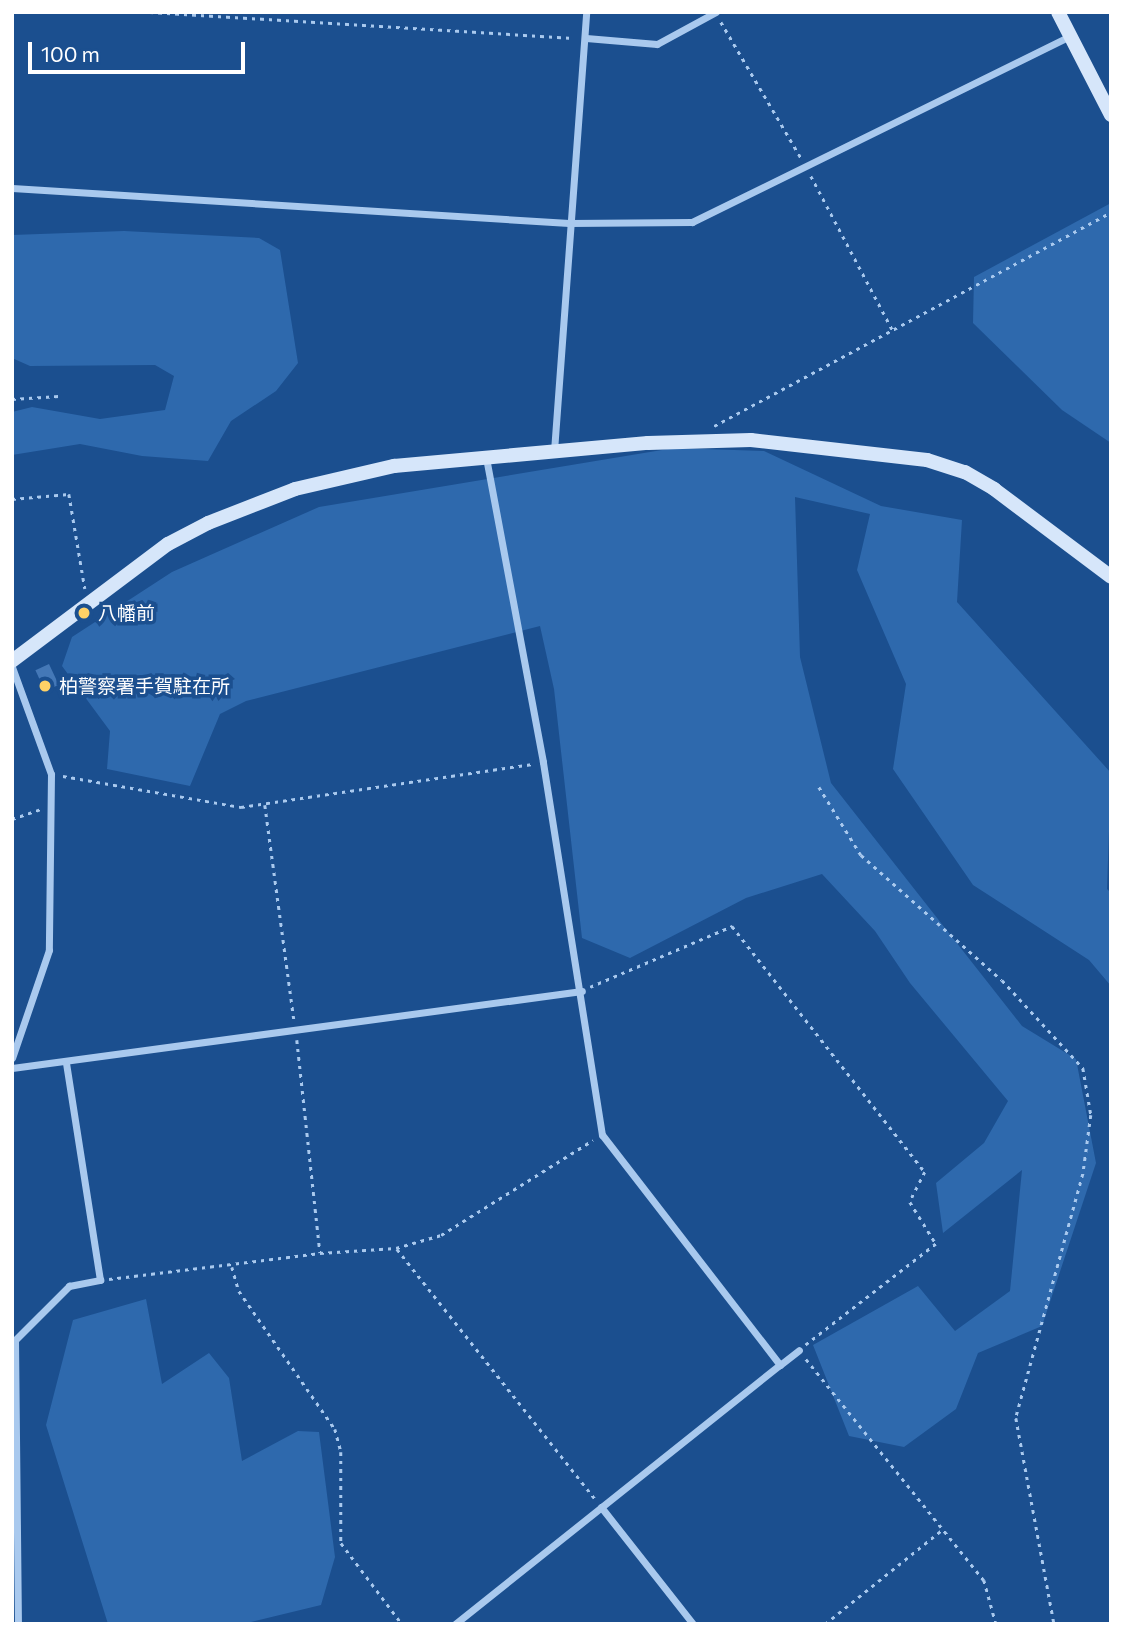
<!DOCTYPE html>
<html>
<head>
<meta charset="utf-8">
<style>
	body { margin:0 }
	#map { position:relative; width:1123px; height:1636px; overflow:hidden; background:#1b4f8f; font-family:Commissioner,"Noto Sans JP",sans-serif }
	div>[style] { position:absolute }
	[style*='--x'] { left:calc(var(--x)*1px); top:calc(var(--y)*1px); width:calc(var(--w)*1px); rotate:calc(var(--a)*1deg) }
	.green>* { inset:0; background:#2e69ad }
	.building>* { inset:0; background:#4478b7; transform-origin:0 0 }
	.path>* { height:2.5px; margin-top:-1.25px; transform-origin:0; background:repeating-linear-gradient(90deg,#a9c9ee 0 3.5px,transparent 0 8.5px) }
	.street>* { height:7px; margin:-3.5px; padding:0 3.5px; transform-origin:3.5px; border-radius:3.5px; background:#a9c9ee }
	.secondary>* { height:14px; margin:-7px; padding:0 7px; transform-origin:7px; border-radius:7px; background:#d6e6fa }
	.dots>* { width:19px; height:19px; translate:-50% -50%; box-sizing:border-box; border:4px solid #1b4f8f; border-radius:50% }
	span { translate:-50% -50%; white-space:nowrap; text-align:center; line-height:1.15; -webkit-text-stroke:7px #1b4f8f; paint-order:stroke }
	.poi-label { font-size:19px; color:#fff }
	.left { translate:0 -50%; text-align:left }
	.frame { position:absolute; inset:0; border:14px solid #fff; pointer-events:none }
	.scale { position:absolute; left:28px; top:42px; width:217px; height:32px; box-sizing:border-box; border:4px solid #fff; border-top:0; padding-left:9px; font-size:21px; line-height:24px; white-space:nowrap; color:#fff; -webkit-text-stroke:5px #1b4f8f; paint-order:stroke }
</style>
</head>
<body>
<div id="map">
	<div class="green">
		<div style="clip-path:polygon(1111px 203px,1111px 443px,1062px 410px,973px 323px,974px 277px)"></div>
		<div style="clip-path:polygon(124px 231px,259px 238px,280px 250px,298px 363px,276px 391px,231px 421px,208px 461px,142px 456px,80px 444px,12px 455px,12px 412px,32px 407px,100px 419px,165px 410px,174px 376px,155px 365px,30px 366px,12px 358px,12px 235px)"></div>
		<div style="clip-path:polygon(674px 448px,764px 451px,881px 506px,962px 520px,957px 602px,1111px 773px,1107px 889px,1111px 893px,1111px 986px,1089px 960px,973px 885px,893px 769px,906px 684px,857px 570px,870px 514px,795px 497px,800px 657px,831px 783px,1022px 1026px,1076px 1059px,1096px 1163px,1042px 1326px,978px 1353px,956px 1409px,904px 1447px,849px 1436px,813px 1345px,918px 1286px,955px 1331px,1010px 1291px,1022px 1170px,943px 1233px,936px 1183px,984px 1143px,1008px 1101px,910px 983px,875px 931px,822px 874px,746px 898px,630px 958px,582px 938px,554px 689px,540px 626px,246px 701px,220px 714px,190px 786px,107px 769px,110px 731px,62px 666px,72px 637px,172px 572px,319px 507px)"></div>
		<div style="clip-path:polygon(146px 1299px,162px 1384px,209px 1353px,229px 1378px,242px 1461px,298px 1431px,319px 1432px,335px 1557px,321px 1605px,243px 1624px,108px 1624px,46px 1425px,73px 1320px)"></div>
	</div>
	<div class="building">
		<div style="left:49px;top:664px;width:23px;height:15px;rotate:65deg"></div>
	</div>
	<div class="path">
		<div style="--x:150;--y:12;--w:424;--a:3.5"></div>
		<div style="--x:721;--y:22;--w:158;--a:59.5"></div>
		<div style="--x:811;--y:176;--w:175;--a:62.1"></div>
		<div style="--x:12;--y:399;--w:47;--a:-3.7"></div>
		<div style="--x:714;--y:426;--w:451;--a:-28.3"></div>
		<div style="--x:12;--y:499;--w:57;--a:-5"></div>
		<div style="--x:69;--y:494;--w:96;--a:80.4"></div>
		<div style="--x:63;--y:776;--w:181;--a:9.9"></div>
		<div style="--x:241;--y:807;--w:295;--a:-8.4"></div>
		<div style="--x:819;--y:787;--w:80;--a:58.3"></div>
		<div style="--x:861;--y:855;--w:188;--a:41.6"></div>
		<div style="--x:1002;--y:980;--w:120;--a:47.4"></div>
		<div style="--x:1083;--y:1068;--w:48;--a:80.3"></div>
		<div style="--x:1091;--y:1115;--w:60;--a:97.7"></div>
		<div style="--x:1083;--y:1174;--w:253;--a:105.4"></div>
		<div style="--x:1016;--y:1418;--w:209;--a:79.5"></div>
		<div style="--x:265;--y:805;--w:217;--a:82.3"></div>
		<div style="--x:12;--y:819;--w:31;--a:-19"></div>
		<div style="--x:590;--y:987;--w:155;--a:-23.2"></div>
		<div style="--x:732;--y:926;--w:313;--a:51.9"></div>
		<div style="--x:925;--y:1172;--w:34;--a:117"></div>
		<div style="--x:910;--y:1202;--w:49;--a:58.2"></div>
		<div style="--x:936;--y:1244;--w:165;--a:142.2"></div>
		<div style="--x:297;--y:1040;--w:214;--a:83.8"></div>
		<div style="--x:397;--y:1249;--w:319;--a:51.6"></div>
		<div style="--x:232;--y:1267;--w:25;--a:74"></div>
		<div style="--x:239;--y:1291;--w:168;--a:55.2"></div>
		<div style="--x:335;--y:1429;--w:24;--a:75"></div>
		<div style="--x:341;--y:1452;--w:91;--a:90"></div>
		<div style="--x:341;--y:1543;--w:101;--a:53"></div>
		<div style="--x:109;--y:1279;--w:213;--a:-7"></div>
		<div style="--x:320;--y:1253;--w:76;--a:-3.8"></div>
		<div style="--x:396;--y:1248;--w:47;--a:-16.1"></div>
		<div style="--x:441;--y:1235;--w:179;--a:-32"></div>
		<div style="--x:806;--y:1359;--w:284;--a:51.2"></div>
		<div style="--x:984;--y:1580;--w:46;--a:74.7"></div>
		<div style="--x:825;--y:1624;--w:150;--a:-38.8"></div>
	</div>
	<div class="street">
		<div style="--x:586;--y:38;--w:71;--a:4.8"></div>
		<div style="--x:657;--y:44;--w:67;--a:-28.5"></div>
		<div style="--x:12;--y:188;--w:558;--a:3.6"></div>
		<div style="--x:569;--y:223;--w:123;--a:-0.5"></div>
		<div style="--x:692;--y:222;--w:421;--a:-26.2"></div>
		<div style="--x:554;--y:451;--w:440;--a:-85.8"></div>
		<div style="--x:12;--y:667;--w:114;--a:70"></div>
		<div style="--x:51;--y:774;--w:176;--a:90.7"></div>
		<div style="--x:49;--y:950;--w:114;--a:108.9"></div>
		<div style="--x:12;--y:1068;--w:575;--a:-7.69"></div>
		<div style="--x:15;--y:1341;--w:283;--a:89.4"></div>
		<div style="--x:12;--y:1343;--w:81;--a:-45"></div>
		<div style="--x:69;--y:1286;--w:32;--a:-11"></div>
		<div style="--x:100;--y:1280;--w:221;--a:-98.9"></div>
		<div style="--x:780;--y:1365;--w:24;--a:-38"></div>
		<div style="--x:601;--y:1507;--w:149;--a:51.8"></div>
		<div style="--x:455;--y:1624;--w:416;--a:-38.6"></div>
		<div style="--x:780;--y:1365;--w:291;--a:-127.7"></div>
		<div style="--x:602;--y:1135;--w:378;--a:-99"></div>
		<div style="--x:543;--y:762;--w:309;--a:-100.6"></div>
	</div>
	<div class="secondary">
		<div style="--x:1058;--y:12;--w:116;--a:62.8"></div>
		<div style="--x:12;--y:661;--w:195;--a:-36.9"></div>
		<div style="--x:168;--y:544;--w:45;--a:-27.7"></div>
		<div style="--x:208;--y:523;--w:93;--a:-21.3"></div>
		<div style="--x:295;--y:489;--w:102;--a:-13.1"></div>
		<div style="--x:394;--y:466;--w:255;--a:-5.2"></div>
		<div style="--x:648;--y:443;--w:103;--a:-1.7"></div>
		<div style="--x:751;--y:440;--w:177;--a:6.5"></div>
		<div style="--x:927;--y:460;--w:40;--a:18"></div>
		<div style="--x:965;--y:472;--w:34;--a:30"></div>
		<div style="--x:994;--y:489;--w:146;--a:36.9"></div>
	</div>
	<div class="dots">
		<div style="left:84px;top:613px;background:#ffd166"></div>
		<div style="left:45px;top:686px;background:#ffd166"></div>
	</div>
	<div class="poi-label">
		<span class="left" style="left:98px;top:613px">八幡前</span>
		<span class="left" style="left:59px;top:686px">柏警察署手賀駐在所</span>
	</div>
	<div class="frame"></div>
	<div class="scale">100 m</div>
</div>
</body>
</html>
